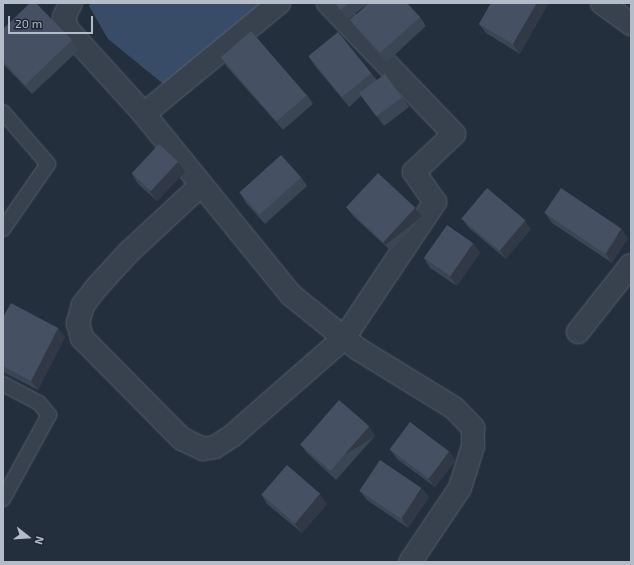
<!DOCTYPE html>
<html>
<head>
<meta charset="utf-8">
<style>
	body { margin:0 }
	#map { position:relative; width:634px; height:565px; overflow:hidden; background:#242f3e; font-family:"Exo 2",sans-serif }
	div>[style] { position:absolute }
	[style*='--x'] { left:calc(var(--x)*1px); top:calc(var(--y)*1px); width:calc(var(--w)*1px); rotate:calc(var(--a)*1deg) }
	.water>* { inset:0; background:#394c67 }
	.roads { filter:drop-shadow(0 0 1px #565f6c) drop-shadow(0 0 1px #565f6c) }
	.lane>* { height:14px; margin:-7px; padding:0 7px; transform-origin:7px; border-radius:7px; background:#38414e }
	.street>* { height:22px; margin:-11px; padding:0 11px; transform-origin:11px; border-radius:11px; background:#38414e }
	.wall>* { inset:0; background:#3b4654 }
	.shaded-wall>* { inset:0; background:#303945; transform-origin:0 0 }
	.building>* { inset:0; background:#455162; transform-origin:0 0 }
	span { translate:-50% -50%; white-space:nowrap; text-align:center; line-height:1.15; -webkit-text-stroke:4px #1d2633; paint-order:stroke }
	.frame { position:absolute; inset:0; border:4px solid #b4bcc9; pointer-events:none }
	.north { position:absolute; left:8px; top:517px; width:40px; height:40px; -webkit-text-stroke:3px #1d2633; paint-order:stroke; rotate:107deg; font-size:11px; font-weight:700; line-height:16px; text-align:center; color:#b4bcc9 }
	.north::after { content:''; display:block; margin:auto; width:14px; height:18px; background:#b4bcc9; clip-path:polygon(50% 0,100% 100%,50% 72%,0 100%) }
	.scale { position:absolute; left:8px; top:16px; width:85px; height:18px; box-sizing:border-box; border:2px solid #b4bcc9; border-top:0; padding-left:5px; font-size:12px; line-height:14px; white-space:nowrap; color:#b4bcc9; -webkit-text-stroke:3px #1d2633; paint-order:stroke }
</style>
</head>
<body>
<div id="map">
	<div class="water">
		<div style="clip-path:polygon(91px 3px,282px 3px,172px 91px,108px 39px,89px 6px)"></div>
	</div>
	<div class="roads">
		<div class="lane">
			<div style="--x:3;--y:112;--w:69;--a:49.1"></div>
			<div style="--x:48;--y:164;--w:79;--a:124.7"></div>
			<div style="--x:3;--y:384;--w:41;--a:27.8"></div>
			<div style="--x:39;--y:403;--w:16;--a:50"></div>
			<div style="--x:49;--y:415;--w:96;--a:118.7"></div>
		</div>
		<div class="street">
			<div style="--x:71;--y:3;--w:16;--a:117"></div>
			<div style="--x:64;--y:17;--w:12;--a:76"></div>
			<div style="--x:67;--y:29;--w:115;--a:47.8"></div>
			<div style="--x:279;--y:3;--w:175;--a:140.6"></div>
			<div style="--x:144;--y:114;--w:233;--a:50.9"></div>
			<div style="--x:291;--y:295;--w:86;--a:38.9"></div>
			<div style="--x:358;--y:349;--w:113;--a:31.6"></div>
			<div style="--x:454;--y:408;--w:28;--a:46"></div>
			<div style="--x:473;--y:428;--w:18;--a:90"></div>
			<div style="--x:473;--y:446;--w:44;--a:107.2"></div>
			<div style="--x:460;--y:488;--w:89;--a:124"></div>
			<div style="--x:602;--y:3;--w:36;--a:36"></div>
			<div style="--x:200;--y:186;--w:98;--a:137.1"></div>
			<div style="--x:128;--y:253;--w:46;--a:132.4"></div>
			<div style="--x:97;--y:287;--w:23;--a:128"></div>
			<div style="--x:83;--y:305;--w:19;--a:106"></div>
			<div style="--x:78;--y:323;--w:16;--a:75"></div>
			<div style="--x:82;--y:338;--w:142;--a:45.3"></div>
			<div style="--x:182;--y:439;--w:23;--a:25"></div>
			<div style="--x:203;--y:449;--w:12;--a:-9"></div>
			<div style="--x:215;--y:447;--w:20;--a:-33"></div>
			<div style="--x:232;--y:436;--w:149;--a:-41.2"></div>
			<div style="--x:344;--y:338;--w:164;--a:-56.2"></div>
			<div style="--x:435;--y:202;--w:37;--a:-125"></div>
			<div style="--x:414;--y:172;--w:55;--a:-43.5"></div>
			<div style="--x:454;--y:134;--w:182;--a:-133.9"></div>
			<div style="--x:578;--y:332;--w:85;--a:-51.7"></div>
		</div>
	</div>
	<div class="wall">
		<div style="clip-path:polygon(335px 3px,367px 3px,368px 4px,347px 19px)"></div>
		<div style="clip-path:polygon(491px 3px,520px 54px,486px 33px,479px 24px)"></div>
		<div style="clip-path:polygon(420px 17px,426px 26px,386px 63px,357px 30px,350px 20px)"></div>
		<div style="clip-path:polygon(3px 29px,72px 40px,79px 50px,32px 94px,3px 64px)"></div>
		<div style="clip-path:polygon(221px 57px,307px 95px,313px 104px,283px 130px,227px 67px)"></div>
		<div style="clip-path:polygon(309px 57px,371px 73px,377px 80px,402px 97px,409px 107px,384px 126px,361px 96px,349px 107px,315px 66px)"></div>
		<div style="clip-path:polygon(178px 162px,185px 172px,157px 201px,138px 184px,132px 174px)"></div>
		<div style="clip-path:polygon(301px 177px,307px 186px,265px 224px,246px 203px,240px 193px)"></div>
		<div style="clip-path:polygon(347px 208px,422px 217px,391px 251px,354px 217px)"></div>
		<div style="clip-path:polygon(545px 213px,628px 238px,612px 263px,552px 223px)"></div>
		<div style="clip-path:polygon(462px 219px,531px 229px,506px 259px,469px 228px)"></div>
		<div style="clip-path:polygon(473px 243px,480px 253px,457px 286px,430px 268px,424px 258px)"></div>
		<div style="clip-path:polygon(3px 317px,58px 328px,65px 337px,38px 390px,3px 372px)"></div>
		<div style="clip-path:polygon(375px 436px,336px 480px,307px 453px,300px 444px)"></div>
		<div style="clip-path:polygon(390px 449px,456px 460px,435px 487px,397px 459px)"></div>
		<div style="clip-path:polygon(360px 491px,429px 497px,408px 528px,367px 500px)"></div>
		<div style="clip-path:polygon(261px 494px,327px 504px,302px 533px,267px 504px)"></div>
	</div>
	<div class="shaded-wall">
		<div style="clip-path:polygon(537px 3px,549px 3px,520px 54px,513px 44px)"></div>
		<div style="clip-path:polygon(178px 162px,185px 172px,157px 201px,150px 192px)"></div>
		<div style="left:415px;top:208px;width:11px;height:46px;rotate:52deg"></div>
		<div style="clip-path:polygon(525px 220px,531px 229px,506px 259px,500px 250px)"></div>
		<div style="clip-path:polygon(622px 229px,628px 238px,612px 263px,606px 254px)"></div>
		<div style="clip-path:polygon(473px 243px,480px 253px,457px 286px,450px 277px)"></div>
		<div style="clip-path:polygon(58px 328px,65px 337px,38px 390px,31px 381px)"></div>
		<div style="left:369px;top:426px;width:12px;height:59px;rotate:59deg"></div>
		<div style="clip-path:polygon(449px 451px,456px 460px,435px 487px,428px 478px)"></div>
		<div style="clip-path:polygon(422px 488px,429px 497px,408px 528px,402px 518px)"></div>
		<div style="clip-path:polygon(320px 494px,327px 504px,302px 533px,295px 524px)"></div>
	</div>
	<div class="building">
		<div style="clip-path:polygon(30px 3px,36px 3px,72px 40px,25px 85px,3px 61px,3px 29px)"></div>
		<div style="clip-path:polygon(335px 3px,349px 3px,340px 10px)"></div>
		<div style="clip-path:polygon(369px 3px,407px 3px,420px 17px,380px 53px,350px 20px)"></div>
		<div style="clip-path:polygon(491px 3px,537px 3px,513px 44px,479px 24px)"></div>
		<div style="left:251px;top:31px;width:85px;height:40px;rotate:49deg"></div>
		<div style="left:338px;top:32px;width:53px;height:38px;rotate:51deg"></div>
		<div style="left:385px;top:74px;width:29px;height:32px;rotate:54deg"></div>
		<div style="left:159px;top:144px;width:26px;height:40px;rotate:43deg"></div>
		<div style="left:281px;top:155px;width:30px;height:56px;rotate:48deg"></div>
		<div style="left:378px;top:173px;width:51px;height:47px;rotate:43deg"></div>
		<div style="left:487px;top:188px;width:50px;height:40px;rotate:40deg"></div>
		<div style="left:561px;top:188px;width:73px;height:30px;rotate:34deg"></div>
		<div style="left:447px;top:225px;width:32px;height:40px;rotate:35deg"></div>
		<div style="clip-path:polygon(11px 303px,58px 328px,31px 381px,3px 366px,3px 317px)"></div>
		<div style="left:339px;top:400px;width:40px;height:59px;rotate:41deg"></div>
		<div style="left:410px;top:422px;width:49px;height:34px;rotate:37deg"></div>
		<div style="left:380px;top:460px;width:50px;height:37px;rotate:34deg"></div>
		<div style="left:287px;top:465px;width:44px;height:39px;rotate:41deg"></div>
	</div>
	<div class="frame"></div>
	<div class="north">N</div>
	<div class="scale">20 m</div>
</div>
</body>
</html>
